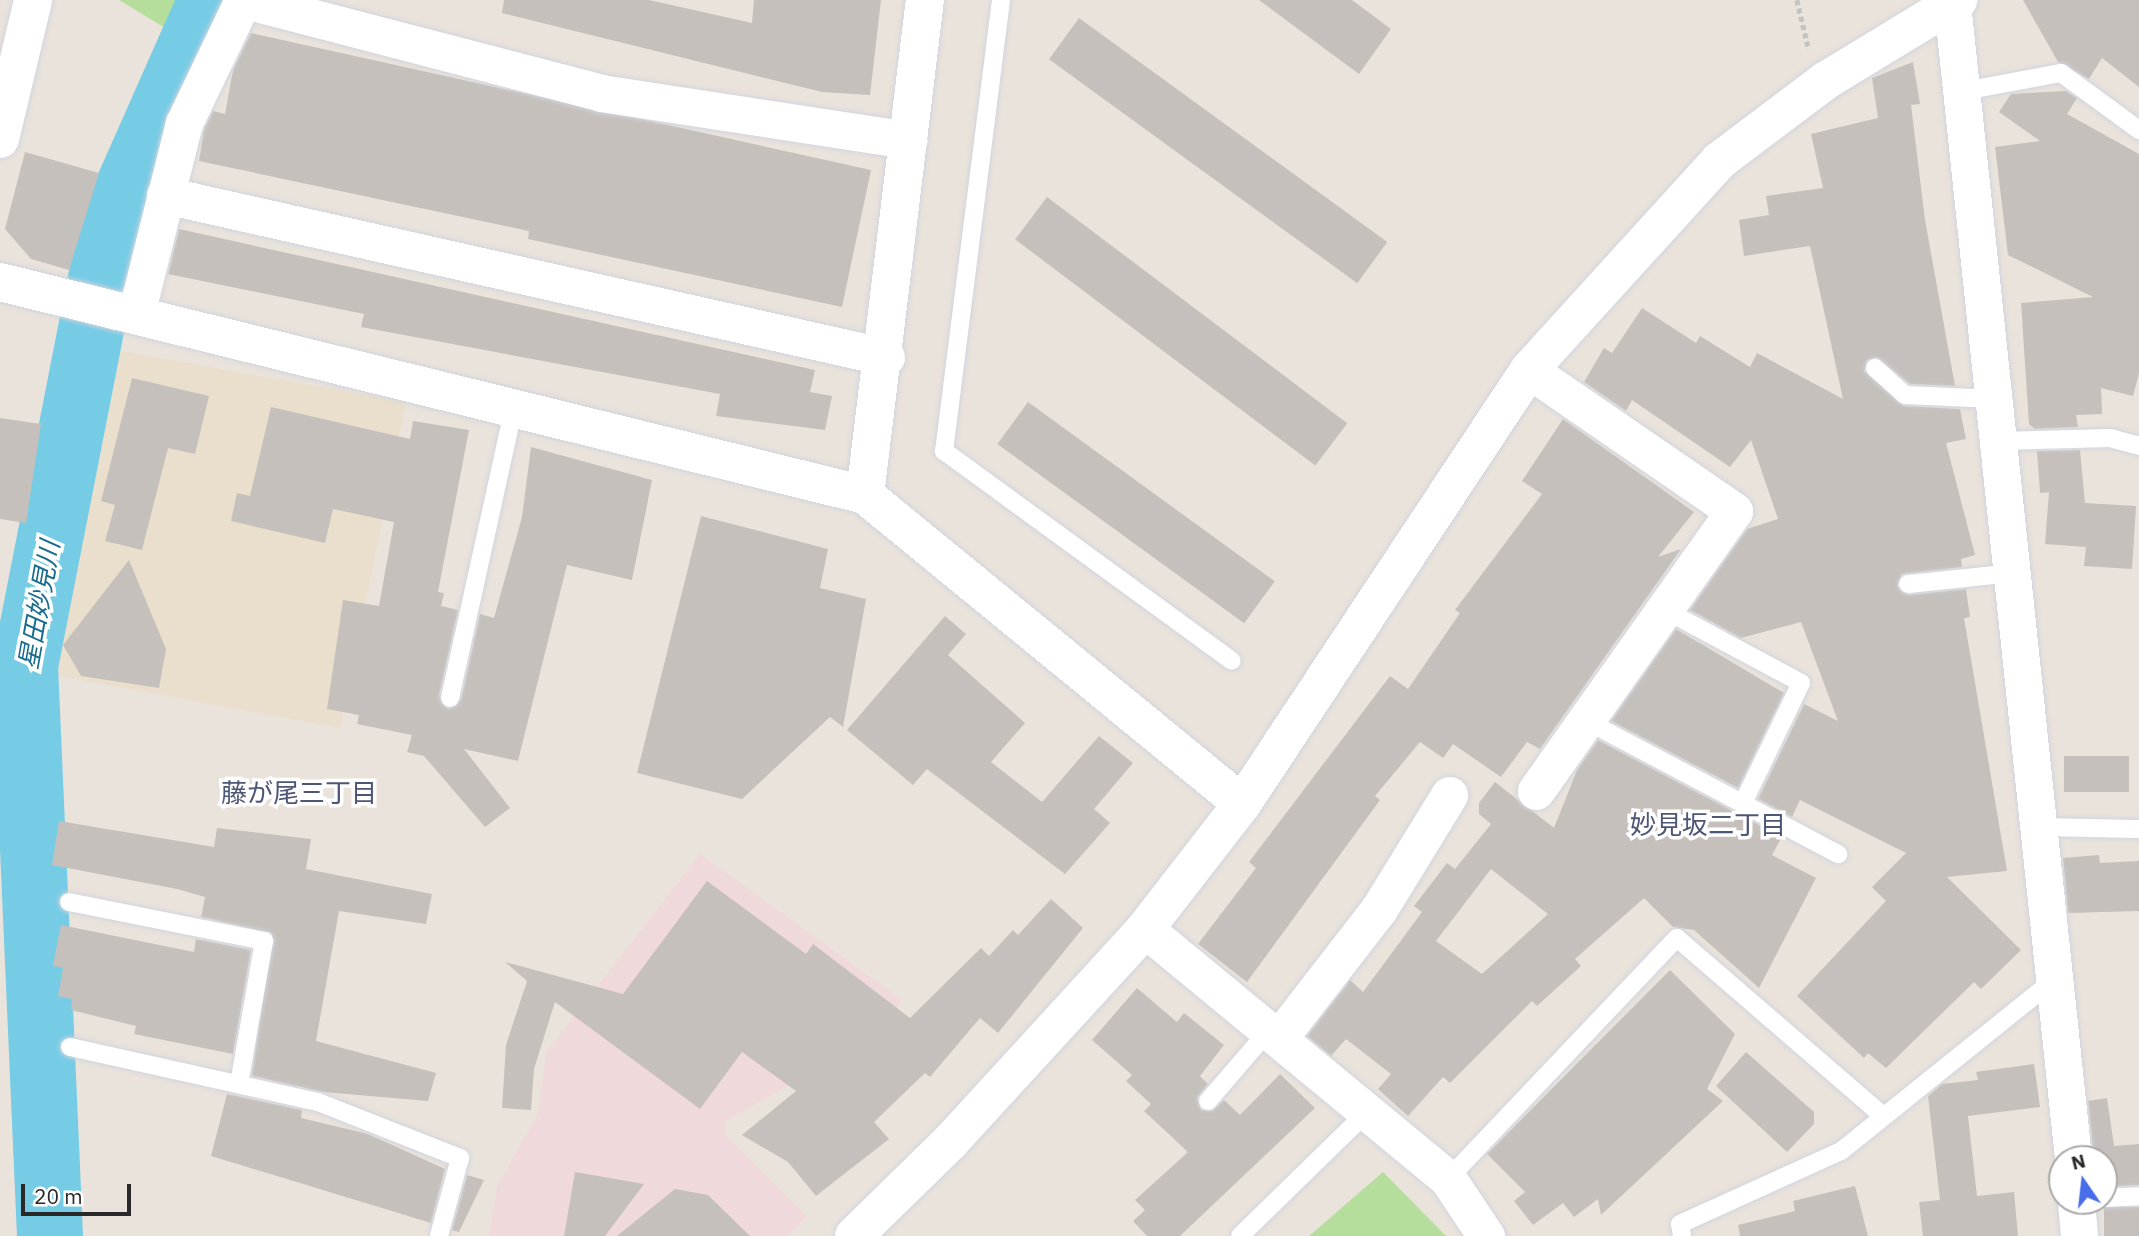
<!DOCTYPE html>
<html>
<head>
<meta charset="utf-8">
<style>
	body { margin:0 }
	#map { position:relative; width:2139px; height:1236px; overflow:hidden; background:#eae3db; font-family:"IBM Plex Sans","Noto Sans JP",sans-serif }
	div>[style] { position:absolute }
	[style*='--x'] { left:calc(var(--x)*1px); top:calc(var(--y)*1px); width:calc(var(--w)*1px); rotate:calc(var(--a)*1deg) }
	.education>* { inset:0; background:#eadfcc }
	.medical>* { inset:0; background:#f0d9db }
	.green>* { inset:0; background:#b5dd9c }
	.river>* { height:66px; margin:-33px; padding:0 33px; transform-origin:33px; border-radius:33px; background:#76cce5 }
	.building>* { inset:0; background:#c5c0bb; transform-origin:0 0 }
	.path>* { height:4.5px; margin-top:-2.25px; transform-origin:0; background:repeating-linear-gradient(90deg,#c3c3c3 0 5px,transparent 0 8.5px) }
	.roads { filter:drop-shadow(0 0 2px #d1d4e0) drop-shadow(0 0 2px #d1d4e0) }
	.lane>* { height:18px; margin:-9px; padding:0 9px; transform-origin:9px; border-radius:9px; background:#fff }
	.street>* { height:37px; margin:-18.5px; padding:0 18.5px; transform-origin:18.5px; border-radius:18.5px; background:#fff }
	.secondary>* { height:38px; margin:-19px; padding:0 19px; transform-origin:19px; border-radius:19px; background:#fff }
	span { translate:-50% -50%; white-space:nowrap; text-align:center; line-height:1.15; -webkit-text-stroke:7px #fff; paint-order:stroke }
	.water-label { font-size:26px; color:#176b8e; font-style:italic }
	.neighbourhood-label { font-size:26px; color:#4d5675 }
	.north { position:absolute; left:2048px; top:1145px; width:70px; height:70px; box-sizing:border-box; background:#fff; border:2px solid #a9a9a9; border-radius:50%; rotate:346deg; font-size:19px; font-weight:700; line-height:28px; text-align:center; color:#292929 }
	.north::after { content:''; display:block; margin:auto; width:24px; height:32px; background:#476deb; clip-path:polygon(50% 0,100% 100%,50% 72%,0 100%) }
	.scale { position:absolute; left:21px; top:1184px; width:110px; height:32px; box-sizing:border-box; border:4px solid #292929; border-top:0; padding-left:9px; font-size:21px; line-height:24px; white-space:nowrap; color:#292929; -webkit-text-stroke:5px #fff; paint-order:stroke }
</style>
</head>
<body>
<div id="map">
	<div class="education">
		<div style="clip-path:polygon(120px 351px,406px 402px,340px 728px,48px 674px,96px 381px)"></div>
	</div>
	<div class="medical">
		<div style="clip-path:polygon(700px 854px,902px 1000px,882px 1032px,726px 1121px,725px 1135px,807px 1216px,788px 1236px,489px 1236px,497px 1186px,538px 1114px,546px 1053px)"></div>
	</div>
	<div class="green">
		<div style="clip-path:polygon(119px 0,182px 0,167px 29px)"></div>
		<div style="clip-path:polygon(1383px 1172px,1446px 1236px,1309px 1236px)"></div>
	</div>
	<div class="river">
		<div style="--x:50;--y:1236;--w:571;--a:-92.51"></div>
		<div style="--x:25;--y:666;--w:448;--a:-78.9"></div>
		<div style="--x:111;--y:226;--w:247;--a:-66.1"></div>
	</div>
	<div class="building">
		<div style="clip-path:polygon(504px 0,649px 0,752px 23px,754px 0,881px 0,870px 95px,822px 92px,502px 13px)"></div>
		<div style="clip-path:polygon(1259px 0,1352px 0,1391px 29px,1359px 74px)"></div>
		<div style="clip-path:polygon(2023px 0,2139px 0,2139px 87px,2102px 58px,2089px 79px,2058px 62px)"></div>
		<div style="left:1079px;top:18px;width:381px;height:51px;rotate:36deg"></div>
		<div style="clip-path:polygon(251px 33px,871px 170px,842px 307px,528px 239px,529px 231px,199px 161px,204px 130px,213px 111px,225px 114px,233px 70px)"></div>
		<div style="clip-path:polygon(1913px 62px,1920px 104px,1911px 105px,1925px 220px,1955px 386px,1910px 384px,1877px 357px,1867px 360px,1864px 371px,1904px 406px,1960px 409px,1966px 439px,1946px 443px,1975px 555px,1961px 559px,1962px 567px,1902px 574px,1897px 586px,1909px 595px,1966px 589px,1970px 617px,1964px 618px,2007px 871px,1947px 877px,2021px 950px,1981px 989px,1974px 982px,1886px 1068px,1868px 1053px,1864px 1058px,1797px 996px,1886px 901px,1872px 887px,1906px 853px,1800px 800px,1792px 817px,1758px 799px,1804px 704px,1838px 721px,1801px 622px,1741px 638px,1690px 610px,1747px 529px,1778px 519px,1751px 440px,1730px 467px,1632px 400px,1626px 411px,1584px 382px,1604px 348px,1612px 353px,1642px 308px,1696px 343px,1700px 336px,1750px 367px,1757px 353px,1843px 399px,1810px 246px,1744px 256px,1739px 220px,1769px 215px,1766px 196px,1823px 188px,1811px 134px,1878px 118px,1872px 78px)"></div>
		<div style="clip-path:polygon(2066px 91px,2077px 98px,2067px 114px,2139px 154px,2139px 373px,2133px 396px,2101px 388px,2102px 414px,2076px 415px,2078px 427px,2035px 429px,2029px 424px,2021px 303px,2093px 297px,2008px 255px,1995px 147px,2040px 141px,1999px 112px,2011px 94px)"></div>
		<div style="clip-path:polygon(25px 152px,99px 173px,69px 270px,31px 259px,5px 229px)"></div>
		<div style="left:1047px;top:197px;width:376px;height:53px;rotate:37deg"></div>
		<div style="clip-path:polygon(179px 229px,815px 370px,810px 392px,832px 396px,825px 430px,716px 416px,720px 394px,361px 327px,364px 314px,168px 274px)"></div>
		<div style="clip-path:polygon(132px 378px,209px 396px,195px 454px,168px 448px,142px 550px,105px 541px,115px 505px,101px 501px)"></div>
		<div style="left:1028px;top:402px;width:305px;height:52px;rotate:36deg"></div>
		<div style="clip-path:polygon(271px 407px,410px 439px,413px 421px,469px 430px,438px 592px,444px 593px,441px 606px,458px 610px,439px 696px,448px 709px,461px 700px,480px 614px,494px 618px,522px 517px,531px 447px,652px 480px,632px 580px,567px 565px,518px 761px,464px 749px,510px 808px,485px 827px,424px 756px,407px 752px,412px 735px,357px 724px,359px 715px,327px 709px,343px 600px,379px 606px,394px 522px,333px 509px,325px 543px,231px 521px,237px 493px,250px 496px)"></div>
		<div style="clip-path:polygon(0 418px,41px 424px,26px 523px,0 519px)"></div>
		<div style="clip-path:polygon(1563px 419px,1694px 512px,1658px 557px,1681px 549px,1540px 749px,1527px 742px,1501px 777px,1453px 744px,1443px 758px,1420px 742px,1375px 796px,1380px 800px,1247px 982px,1198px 944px,1256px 868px,1249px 862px,1390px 676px,1408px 689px,1460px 613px,1455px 610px,1542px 494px,1522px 481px)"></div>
		<div style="clip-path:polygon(2080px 450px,2085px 503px,2136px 506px,2132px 569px,2084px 566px,2086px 547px,2045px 544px,2049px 492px,2040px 493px,2037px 451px)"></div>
		<div style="clip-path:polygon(701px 516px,828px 549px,820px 588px,866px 599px,843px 727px,830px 717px,742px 799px,637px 773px)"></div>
		<div style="clip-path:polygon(129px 560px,166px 649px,159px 688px,81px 676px,63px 645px)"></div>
		<div style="clip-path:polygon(945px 616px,966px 634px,948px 655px,1025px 723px,991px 762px,1042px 802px,1099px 736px,1133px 763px,1094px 809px,1110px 823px,1065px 874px,927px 769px,913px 785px,847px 730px)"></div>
		<div style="clip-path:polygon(1676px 629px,1784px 693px,1738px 788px,1611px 721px)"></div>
		<div style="clip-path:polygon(evenodd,1598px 740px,1782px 837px,1772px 855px,1816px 878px,1759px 988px,1694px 930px,1673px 927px,1644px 898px,1575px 959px,1581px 966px,1537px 1006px,1532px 1001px,1450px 1083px,1443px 1077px,1408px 1116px,1378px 1089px,1391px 1074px,1346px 1039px,1331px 1056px,1307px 1036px,1350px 980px,1363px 992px,1422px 912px,1414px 906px,1447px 863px,1455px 869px,1491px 824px,1479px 814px,1479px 803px,1495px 782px,1554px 828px,1577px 770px,1598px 740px,1491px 869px,1548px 914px,1482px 974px,1436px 941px,1491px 869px)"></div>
		<div style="left:2129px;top:756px;width:36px;height:65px;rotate:90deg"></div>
		<div style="clip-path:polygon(59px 821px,214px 847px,217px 828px,311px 839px,306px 869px,432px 894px,426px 924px,339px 911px,316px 1041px,436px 1073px,428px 1101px,323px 1092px,252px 1076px,272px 933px,201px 917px,205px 897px,177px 889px,52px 865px)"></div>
		<div style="clip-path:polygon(2099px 855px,2100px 863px,2139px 861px,2139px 911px,2068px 913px,2063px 858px)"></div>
		<div style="clip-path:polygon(707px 881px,806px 954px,813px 944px,910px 1018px,981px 948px,989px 956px,1013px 930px,1018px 935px,1051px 899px,1083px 928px,998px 1033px,980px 1018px,930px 1077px,925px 1073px,874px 1122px,889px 1139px,816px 1196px,788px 1162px,742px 1135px,796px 1091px,742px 1052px,700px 1109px,555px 1002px,534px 1069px,531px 1110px,502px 1108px,506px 1045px,527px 981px,505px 962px,623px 994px)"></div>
		<div style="clip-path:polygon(61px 925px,194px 952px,196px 939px,251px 950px,233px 1054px,134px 1034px,136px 1026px,71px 1010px,72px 999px,58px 996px,63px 968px,53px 966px)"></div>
		<div style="clip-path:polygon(1670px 970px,1735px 1034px,1707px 1089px,1723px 1101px,1601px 1215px,1598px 1199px,1574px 1217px,1563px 1203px,1533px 1225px,1514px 1201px,1525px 1192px,1487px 1154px)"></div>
		<div style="clip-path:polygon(1137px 988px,1177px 1022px,1184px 1013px,1224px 1045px,1200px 1076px,1208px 1084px,1197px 1098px,1201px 1110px,1212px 1111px,1224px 1100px,1240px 1115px,1280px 1074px,1315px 1108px,1180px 1236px,1147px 1236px,1133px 1221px,1145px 1210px,1135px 1200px,1188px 1152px,1144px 1111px,1151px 1104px,1126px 1081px,1132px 1075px,1092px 1040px)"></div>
		<div style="clip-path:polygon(1746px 1052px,1814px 1112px,1814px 1124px,1787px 1152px,1716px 1086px)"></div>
		<div style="clip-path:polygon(2034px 1064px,2040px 1107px,1968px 1116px,1977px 1196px,2014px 1192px,2018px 1236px,1923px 1236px,1919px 1202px,1940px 1200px,1928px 1096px,1942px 1084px,1978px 1080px,1976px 1072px)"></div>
		<div style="clip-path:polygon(227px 1094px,302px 1110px,301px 1118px,368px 1134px,445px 1169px,431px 1223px,211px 1156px)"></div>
		<div style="clip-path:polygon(2107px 1098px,2114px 1146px,2139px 1144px,2139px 1185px,2104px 1187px,2104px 1159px,2094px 1159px,2088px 1101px)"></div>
		<div style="clip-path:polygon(575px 1172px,644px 1184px,605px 1236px,564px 1236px)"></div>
		<div style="clip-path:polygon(467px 1175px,484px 1180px,459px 1232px,452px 1230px)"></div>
		<div style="clip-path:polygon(1855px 1186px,1868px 1236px,1740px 1236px,1738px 1225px,1795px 1211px,1793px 1201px)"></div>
		<div style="clip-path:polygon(675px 1189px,708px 1195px,750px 1236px,617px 1236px)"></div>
		<div style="left:2139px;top:1207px;width:29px;height:35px;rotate:90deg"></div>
	</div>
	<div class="path">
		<div style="--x:1797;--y:0;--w:51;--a:76.5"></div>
	</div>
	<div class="roads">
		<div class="lane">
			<div style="--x:1001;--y:0;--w:455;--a:97.2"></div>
			<div style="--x:944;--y:451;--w:356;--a:36.1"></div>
			<div style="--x:1964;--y:91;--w:99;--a:-10.5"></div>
			<div style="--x:2061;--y:73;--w:97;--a:36.2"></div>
			<div style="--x:1875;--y:368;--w:40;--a:42"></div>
			<div style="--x:1905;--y:395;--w:90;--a:2.5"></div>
			<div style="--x:1999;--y:441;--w:111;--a:-1.5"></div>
			<div style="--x:2110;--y:438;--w:30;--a:15"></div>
			<div style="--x:1908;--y:584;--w:105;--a:-6"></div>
			<div style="--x:1667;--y:611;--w:152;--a:28.2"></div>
			<div style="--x:1801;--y:683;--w:133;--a:115.8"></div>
			<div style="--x:450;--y:698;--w:297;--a:-77.6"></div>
			<div style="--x:1583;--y:719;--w:289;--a:27.9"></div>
			<div style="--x:2040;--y:827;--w:99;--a:1.2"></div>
			<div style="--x:69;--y:902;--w:199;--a:11.3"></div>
			<div style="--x:264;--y:941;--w:145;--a:99.9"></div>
			<div style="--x:70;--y:1047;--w:254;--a:12.5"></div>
			<div style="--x:318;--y:1102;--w:153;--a:21.5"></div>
			<div style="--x:460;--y:1158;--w:81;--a:105.1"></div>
			<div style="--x:1208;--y:1101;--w:94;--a:-49.3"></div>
			<div style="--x:1448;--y:1179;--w:332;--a:-46.5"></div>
			<div style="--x:1677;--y:938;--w:271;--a:40.8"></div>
			<div style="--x:2104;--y:1198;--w:35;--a:-3"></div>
			<div style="--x:1240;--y:1236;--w:179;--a:-44.3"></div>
			<div style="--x:1682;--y:1236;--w:12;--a:-99"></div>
			<div style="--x:1680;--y:1224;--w:177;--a:-24.4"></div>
			<div style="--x:1841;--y:1151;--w:276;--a:-38.8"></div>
		</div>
		<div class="street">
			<div style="--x:245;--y:0;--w:368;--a:14.6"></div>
			<div style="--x:601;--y:93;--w:311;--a:8.7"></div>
			<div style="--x:1952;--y:3;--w:1162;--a:84.02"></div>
			<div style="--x:165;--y:195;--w:739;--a:12.66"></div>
			<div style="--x:136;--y:314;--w:197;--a:-75.9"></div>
			<div style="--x:184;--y:123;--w:136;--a:-64.4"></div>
			<div style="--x:1529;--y:370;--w:249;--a:34.5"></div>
			<div style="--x:1734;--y:511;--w:343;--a:125.3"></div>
			<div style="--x:1145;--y:929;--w:393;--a:39.5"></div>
			<div style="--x:1448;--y:1179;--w:69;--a:56.3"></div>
			<div style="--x:1279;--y:1038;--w:163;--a:-52.2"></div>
			<div style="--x:1379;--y:909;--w:134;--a:-58.4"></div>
			<div style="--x:2076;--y:1201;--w:35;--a:85"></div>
		</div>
		<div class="secondary">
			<div style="--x:0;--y:139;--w:143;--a:-76.6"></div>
			<div style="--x:0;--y:282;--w:891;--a:13.83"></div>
			<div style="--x:865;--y:495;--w:487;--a:39.3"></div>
			<div style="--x:865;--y:495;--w:499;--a:-83.1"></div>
			<div style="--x:854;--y:1236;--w:136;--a:-44.4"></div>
			<div style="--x:951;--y:1141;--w:287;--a:-47.5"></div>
			<div style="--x:1145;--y:929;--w:158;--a:-52.2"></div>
			<div style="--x:1242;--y:804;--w:520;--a:-56.52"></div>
			<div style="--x:1529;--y:370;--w:282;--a:-47.7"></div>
			<div style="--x:1719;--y:161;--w:133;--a:-37"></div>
			<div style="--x:1825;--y:81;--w:156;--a:-31.3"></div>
		</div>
	</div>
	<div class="water-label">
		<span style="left:39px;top:605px;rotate:-80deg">星田妙見川</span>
	</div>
	<div class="neighbourhood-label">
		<span style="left:299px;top:793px">藤が尾三丁目</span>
		<span style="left:1708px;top:825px">妙見坂二丁目</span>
	</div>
	<div class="north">N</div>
	<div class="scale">20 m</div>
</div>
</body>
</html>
